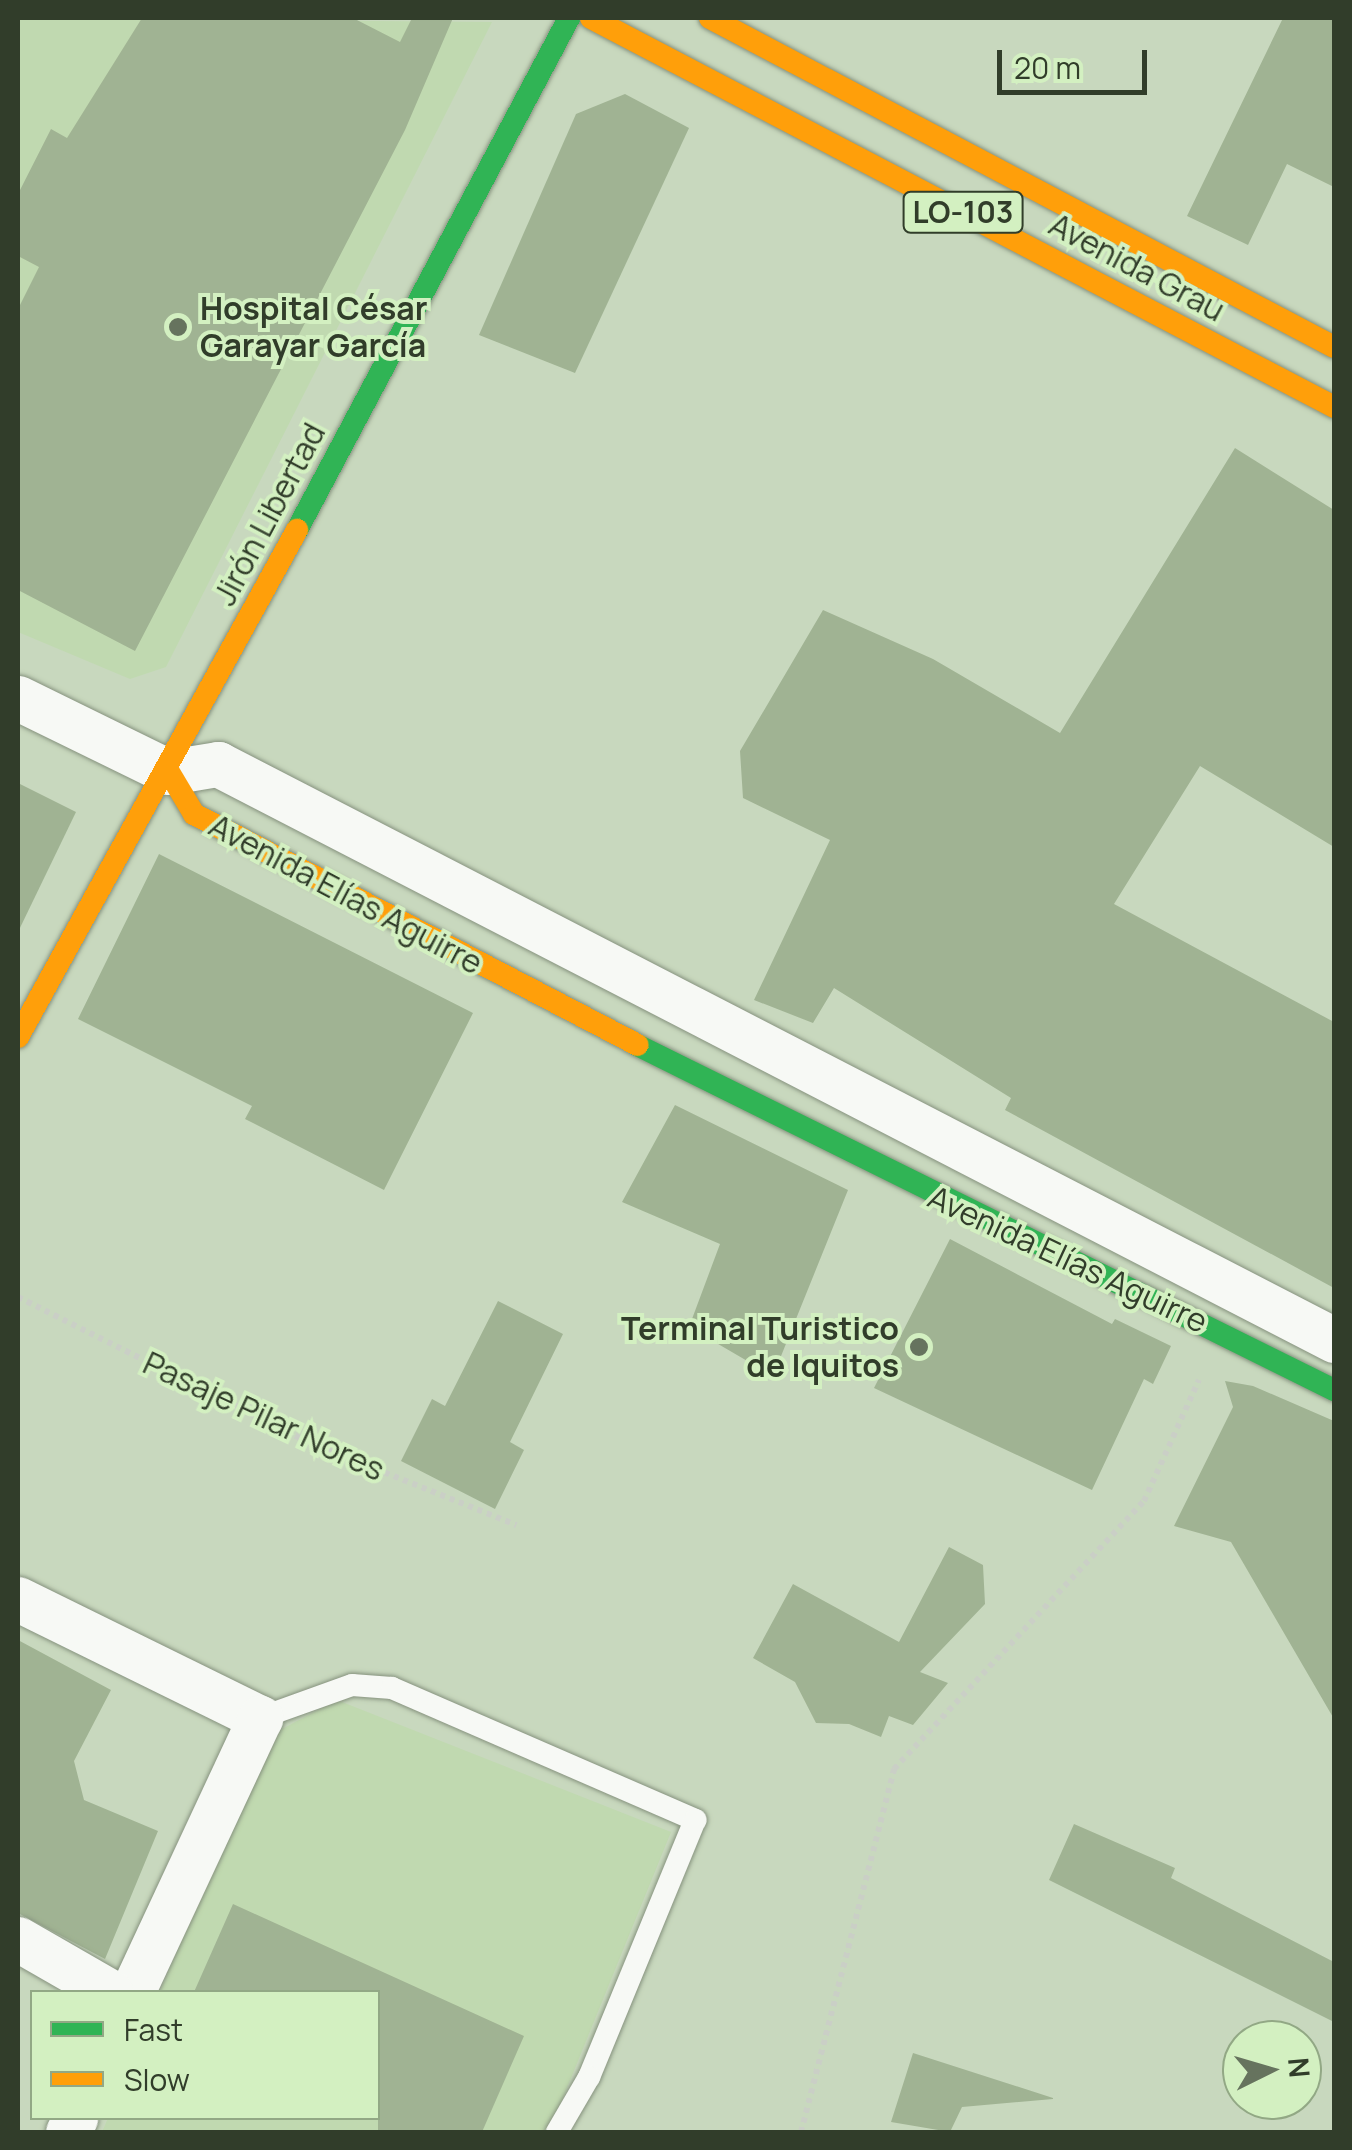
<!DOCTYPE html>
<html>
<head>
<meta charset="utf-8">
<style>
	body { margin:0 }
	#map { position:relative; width:1352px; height:2150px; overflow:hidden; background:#c8d8be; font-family:Manrope,sans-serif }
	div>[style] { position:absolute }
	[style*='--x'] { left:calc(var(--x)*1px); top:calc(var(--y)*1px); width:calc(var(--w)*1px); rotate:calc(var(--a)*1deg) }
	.built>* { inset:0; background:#c0d9b0 }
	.building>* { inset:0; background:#a0b393 }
	.path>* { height:6px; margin-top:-3px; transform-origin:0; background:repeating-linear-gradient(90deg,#cacfc6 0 5px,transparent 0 10px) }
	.roads { filter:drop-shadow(0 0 2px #86927e) drop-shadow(0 0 2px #86927e) }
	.lane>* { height:22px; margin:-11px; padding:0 11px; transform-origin:11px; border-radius:11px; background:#f7f9f5 }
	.street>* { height:45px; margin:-22.5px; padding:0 22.5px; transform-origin:22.5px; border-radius:22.5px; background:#f7f9f5 }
	.fast>* { height:22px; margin:-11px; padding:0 11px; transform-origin:11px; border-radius:11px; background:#30b455 }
	.slow>* { height:22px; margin:-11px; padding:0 11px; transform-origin:11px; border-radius:11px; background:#ff9f0a }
	.dots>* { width:28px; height:28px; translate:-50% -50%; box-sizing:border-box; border:5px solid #d3f0c1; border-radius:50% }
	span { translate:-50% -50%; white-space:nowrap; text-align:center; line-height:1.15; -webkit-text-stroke:8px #d3f0c1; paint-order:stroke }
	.shield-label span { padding:2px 8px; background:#d3f0c1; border:2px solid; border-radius:8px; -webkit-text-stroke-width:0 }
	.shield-label { font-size:30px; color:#313d2a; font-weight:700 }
	.street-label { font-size:32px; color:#313d2a }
	.poi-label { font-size:32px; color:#313d2a; font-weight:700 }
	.left { translate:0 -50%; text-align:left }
	.right { translate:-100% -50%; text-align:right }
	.frame { position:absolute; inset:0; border:20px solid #313d2a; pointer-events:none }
	.legend { position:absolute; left:30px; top:1990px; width:350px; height:130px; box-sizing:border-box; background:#d3f0c1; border:2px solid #92a885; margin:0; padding:12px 18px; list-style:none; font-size:30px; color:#313d2a }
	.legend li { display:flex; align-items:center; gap:20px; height:50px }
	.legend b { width:50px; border:2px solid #92a885 }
	.north { position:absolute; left:1222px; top:2020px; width:100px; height:100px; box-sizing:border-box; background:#d3f0c1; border:2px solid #92a885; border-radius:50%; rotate:85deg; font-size:28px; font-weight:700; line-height:40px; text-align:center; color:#313d2a }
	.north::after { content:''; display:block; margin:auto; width:35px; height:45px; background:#66735e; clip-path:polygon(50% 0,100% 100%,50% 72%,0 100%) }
	.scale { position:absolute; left:997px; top:50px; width:150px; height:45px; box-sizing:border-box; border:5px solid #313d2a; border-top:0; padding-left:12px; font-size:30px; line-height:35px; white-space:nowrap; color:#313d2a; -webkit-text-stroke:8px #d3f0c1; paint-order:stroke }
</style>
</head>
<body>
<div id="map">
	<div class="built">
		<div style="clip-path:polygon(18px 18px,492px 22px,166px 667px,130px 679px,18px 632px)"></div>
		<div style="clip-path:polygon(337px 1700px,671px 1832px,556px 2115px,546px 2132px,102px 2132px,108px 2118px,378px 2118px,378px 1992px,160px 1992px,265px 1738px)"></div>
	</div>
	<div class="building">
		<div style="clip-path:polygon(142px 18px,353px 18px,400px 42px,412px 18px,453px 18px,405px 130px,135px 651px,18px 590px,18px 309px,39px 267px,18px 256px,18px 194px,51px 129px,67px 138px)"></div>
		<div style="clip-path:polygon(1283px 18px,1334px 18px,1334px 187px,1287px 164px,1248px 245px,1187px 216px)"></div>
		<div style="clip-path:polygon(625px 94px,689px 128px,575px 373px,479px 335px,576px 114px)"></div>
		<div style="clip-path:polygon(1235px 448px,1334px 510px,1334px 847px,1200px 766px,1114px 904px,1334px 1022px,1334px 1288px,1005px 1110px,1011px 1098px,834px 988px,813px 1023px,754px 1000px,830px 840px,743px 798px,740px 751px,823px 610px,933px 659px,1060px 733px)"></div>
		<div style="clip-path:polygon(18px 783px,76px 812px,18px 932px)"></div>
		<div style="clip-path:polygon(159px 854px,473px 1013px,384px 1190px,245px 1119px,252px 1106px,78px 1019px)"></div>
		<div style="clip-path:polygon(675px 1105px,848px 1190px,773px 1376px,689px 1327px,720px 1244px,622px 1202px)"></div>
		<div style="clip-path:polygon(950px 1239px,1112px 1324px,1115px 1319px,1171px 1346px,1153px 1384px,1144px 1379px,1092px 1490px,874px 1388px)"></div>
		<div style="clip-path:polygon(498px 1301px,563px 1334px,510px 1442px,524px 1450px,495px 1509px,401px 1461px,432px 1399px,445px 1406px)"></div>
		<div style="clip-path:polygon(1225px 1381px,1253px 1386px,1334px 1421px,1334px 1719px,1231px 1542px,1174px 1526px,1233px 1407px)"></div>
		<div style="clip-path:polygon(949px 1547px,983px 1565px,985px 1604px,920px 1672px,948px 1683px,913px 1725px,889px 1716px,881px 1737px,849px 1724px,816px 1723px,795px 1682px,753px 1658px,793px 1584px,899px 1642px)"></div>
		<div style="clip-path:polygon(18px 1640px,111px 1690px,74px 1761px,84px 1800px,158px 1831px,105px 1959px,18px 1913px)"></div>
		<div style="clip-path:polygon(1074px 1824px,1175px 1868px,1171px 1878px,1334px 1962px,1334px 2022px,1049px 1880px)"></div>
		<div style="clip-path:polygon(233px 1904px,524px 2036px,482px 2132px,378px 2132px,378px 1992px,194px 1992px)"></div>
		<div style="clip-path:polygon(913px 2053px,1053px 2098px,1053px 2099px,962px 2107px,950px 2132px,891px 2122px)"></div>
	</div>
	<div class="path">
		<div style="--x:18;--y:1297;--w:317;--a:26.6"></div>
		<div style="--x:301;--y:1439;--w:232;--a:21.8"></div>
		<div style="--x:801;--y:2132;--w:375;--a:-75.6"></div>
		<div style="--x:894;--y:1769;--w:367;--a:-47"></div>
		<div style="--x:1144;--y:1501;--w:133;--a:-65.6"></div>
	</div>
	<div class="roads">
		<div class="lane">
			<div style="--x:260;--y:1718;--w:98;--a:-19.7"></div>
			<div style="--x:352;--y:1685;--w:40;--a:4.3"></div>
			<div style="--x:392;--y:1688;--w:331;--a:23.5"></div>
			<div style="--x:695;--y:1820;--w:278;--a:112.4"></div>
			<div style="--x:589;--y:2077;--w:64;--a:120.2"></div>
		</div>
		<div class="street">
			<div style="--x:18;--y:698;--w:168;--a:26.1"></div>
			<div style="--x:169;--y:772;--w:50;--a:-9.3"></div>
			<div style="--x:218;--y:764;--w:1256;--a:27.3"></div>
			<div style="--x:18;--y:1599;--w:270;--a:26.2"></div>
			<div style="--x:260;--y:1718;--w:302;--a:115"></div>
			<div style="--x:18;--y:1939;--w:106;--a:29.9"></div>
			<div style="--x:68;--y:2132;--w:16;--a:-63"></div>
		</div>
		<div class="fast">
			<div style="--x:297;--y:530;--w:580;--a:-62.02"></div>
			<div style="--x:637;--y:1045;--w:778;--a:26.33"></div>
		</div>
		<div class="slow">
			<div style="--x:591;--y:18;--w:839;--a:27.63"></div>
			<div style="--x:710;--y:18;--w:705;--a:27.8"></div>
			<div style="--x:169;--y:772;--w:49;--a:59.2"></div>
			<div style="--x:194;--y:814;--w:500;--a:27.5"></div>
			<div style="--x:18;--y:1037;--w:579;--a:-61.18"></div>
		</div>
	</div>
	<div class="dots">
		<div style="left:178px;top:327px;background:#66735e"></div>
		<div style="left:919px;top:1347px;background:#66735e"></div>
	</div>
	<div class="shield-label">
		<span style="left:963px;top:212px">LO-103</span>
	</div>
	<div class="street-label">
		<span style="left:1137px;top:267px;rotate:28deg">Avenida Grau</span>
		<span style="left:269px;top:514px;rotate:-62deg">Jirón Libertad</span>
		<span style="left:346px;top:894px;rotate:28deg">Avenida Elías Aguirre</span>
		<span style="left:1068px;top:1259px;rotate:25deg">Avenida Elías Aguirre</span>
		<span style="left:264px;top:1416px;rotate:25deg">Pasaje Pilar Nores</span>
	</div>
	<div class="poi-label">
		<span class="left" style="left:200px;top:327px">Hospital César<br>Garayar García</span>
		<span class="right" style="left:899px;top:1347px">Terminal Turistico<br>de Iquitos</span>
	</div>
	<div class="frame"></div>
	<ul class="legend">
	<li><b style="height:12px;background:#30b455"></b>Fast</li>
	<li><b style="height:12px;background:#ff9f0a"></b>Slow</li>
	</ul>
	<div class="north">N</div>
	<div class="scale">20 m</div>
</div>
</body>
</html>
